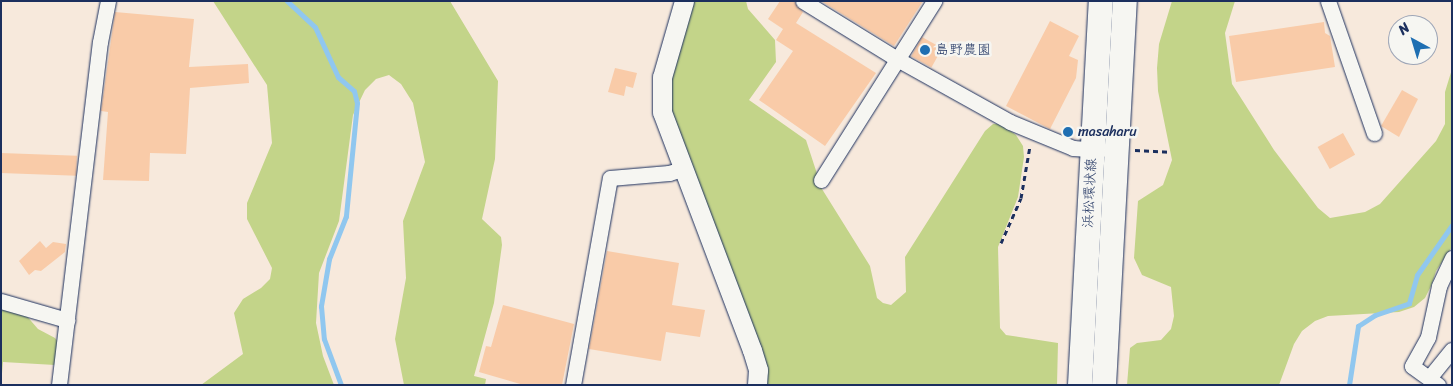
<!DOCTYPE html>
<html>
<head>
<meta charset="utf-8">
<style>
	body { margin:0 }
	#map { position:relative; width:1453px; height:386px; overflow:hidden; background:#f7e9dc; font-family:Sriracha,"Klee One",sans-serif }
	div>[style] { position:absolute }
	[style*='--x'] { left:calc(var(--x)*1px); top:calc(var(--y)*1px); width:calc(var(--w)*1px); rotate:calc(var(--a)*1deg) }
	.green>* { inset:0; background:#c3d489 }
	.stream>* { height:5px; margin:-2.5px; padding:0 2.5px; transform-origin:2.5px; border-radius:2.5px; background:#90c7ef }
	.building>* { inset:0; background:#f9cba8; transform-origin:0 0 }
	.path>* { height:3px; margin-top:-1.5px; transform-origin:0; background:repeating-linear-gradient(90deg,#1b2f5e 0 5px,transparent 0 9px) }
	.roads { filter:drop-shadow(0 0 1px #1b2f5e) drop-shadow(0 0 1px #1b2f5e) }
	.minor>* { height:15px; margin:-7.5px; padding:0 7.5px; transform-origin:7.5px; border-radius:7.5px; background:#f6f6f2 }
	.tertiary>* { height:19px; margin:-9.5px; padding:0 9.5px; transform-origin:9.5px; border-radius:9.5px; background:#f6f6f2 }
	.primary>* { height:24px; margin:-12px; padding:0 12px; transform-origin:12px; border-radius:12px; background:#f6f6f2 }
	.dots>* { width:14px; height:14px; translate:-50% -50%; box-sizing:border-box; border:2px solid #f6f6f2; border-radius:50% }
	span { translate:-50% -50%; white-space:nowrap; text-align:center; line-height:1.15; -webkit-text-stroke:5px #f6f6f2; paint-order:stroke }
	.poi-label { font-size:14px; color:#1b2f5e }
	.left { translate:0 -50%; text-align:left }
	.street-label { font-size:14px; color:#1b2f5e }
	.frame { position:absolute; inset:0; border:2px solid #1b2f5e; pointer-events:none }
	.north { position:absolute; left:1388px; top:15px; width:50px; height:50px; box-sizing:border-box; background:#f6f6f2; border:1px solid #9ea6b7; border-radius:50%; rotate:321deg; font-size:14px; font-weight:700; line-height:20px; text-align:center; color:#1b2f5e }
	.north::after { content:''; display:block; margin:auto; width:18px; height:22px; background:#1f6fb2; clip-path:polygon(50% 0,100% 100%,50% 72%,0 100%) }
</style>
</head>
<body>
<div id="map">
	<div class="green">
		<div style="clip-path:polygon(213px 1px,450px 1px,498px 81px,495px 159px,482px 219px,501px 237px,502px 245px,494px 303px,474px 376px,486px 379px,485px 385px,404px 385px,395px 339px,406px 278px,403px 221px,425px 162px,413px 103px,401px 84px,389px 75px,376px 79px,365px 90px,353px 115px,339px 221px,319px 273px,316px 323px,323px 356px,334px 385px,201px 385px,243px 354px,234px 313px,243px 299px,261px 288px,270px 279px,272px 268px,247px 219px,247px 203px,272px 143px,267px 85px)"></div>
		<div style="clip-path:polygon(693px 1px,746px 1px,748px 9px,775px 40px,776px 62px,749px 100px,806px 140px,822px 189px,870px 266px,877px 298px,883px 303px,891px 305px,906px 292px,905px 257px,985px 131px,993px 124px,1001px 124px,1016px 135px,1023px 146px,1024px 157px,1018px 197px,998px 247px,1000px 328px,1006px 335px,1058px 343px,1057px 385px,766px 385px,670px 110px,670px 78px)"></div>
		<div style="clip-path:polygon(1172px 1px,1235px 1px,1225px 33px,1232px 84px,1274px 150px,1318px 208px,1330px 218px,1365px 212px,1380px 204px,1436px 141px,1445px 124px,1445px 92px,1452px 69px,1452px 247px,1436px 271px,1432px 284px,1425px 298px,1414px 307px,1399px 312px,1328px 316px,1315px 321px,1302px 331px,1294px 344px,1279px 385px,1127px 385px,1130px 348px,1137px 343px,1161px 340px,1171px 329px,1174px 316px,1171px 287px,1142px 275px,1134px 258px,1138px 201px,1163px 185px,1172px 160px,1158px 91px,1157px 68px,1159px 44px)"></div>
		<div style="clip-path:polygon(1px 306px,25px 314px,38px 329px,55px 338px,58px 342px,55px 365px,3px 362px,1px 385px)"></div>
	</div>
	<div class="stream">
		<div style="--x:287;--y:1;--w:38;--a:43"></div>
		<div style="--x:315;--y:27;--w:55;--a:65.3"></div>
		<div style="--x:338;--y:77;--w:21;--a:41"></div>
		<div style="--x:354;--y:91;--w:12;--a:76"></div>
		<div style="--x:357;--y:103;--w:114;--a:95.6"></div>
		<div style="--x:346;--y:216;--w:46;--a:111.6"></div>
		<div style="--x:329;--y:259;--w:48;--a:99.7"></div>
		<div style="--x:321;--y:306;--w:33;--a:85"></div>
		<div style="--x:324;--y:339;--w:49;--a:69.7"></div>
		<div style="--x:1349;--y:385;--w:60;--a:-81.3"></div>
		<div style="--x:1358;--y:326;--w:20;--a:-33"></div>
		<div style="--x:1375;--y:315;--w:36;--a:-19"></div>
		<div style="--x:1409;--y:303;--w:29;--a:-74"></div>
		<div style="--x:1417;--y:275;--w:61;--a:-55"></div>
	</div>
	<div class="building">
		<div style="clip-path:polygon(780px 1px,794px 1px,803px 12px,796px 23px,876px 73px,825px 146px,759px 100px,793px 51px,776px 40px,783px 29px,768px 19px)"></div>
		<div style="clip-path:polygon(821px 1px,923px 1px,894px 46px)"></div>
		<div style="clip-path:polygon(115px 12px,194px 19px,189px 67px,248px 64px,249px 83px,190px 88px,186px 154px,150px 153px,149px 181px,103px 180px,108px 112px,101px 111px)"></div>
		<div style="clip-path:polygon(1050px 21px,1079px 36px,1069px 56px,1078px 60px,1076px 78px,1050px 129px,1006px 106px)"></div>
		<div style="clip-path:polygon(1324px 22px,1325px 33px,1330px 36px,1335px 67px,1236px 82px,1229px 36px)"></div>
		<div style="left:922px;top:37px;width:23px;height:22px;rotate:29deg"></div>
		<div style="clip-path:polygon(615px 68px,637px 73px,633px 88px,626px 86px,624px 96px,608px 92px)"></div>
		<div style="clip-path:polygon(1402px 90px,1418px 99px,1399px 137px,1381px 126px)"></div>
		<div style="left:1343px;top:133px;width:25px;height:29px;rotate:61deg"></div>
		<div style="left:1px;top:153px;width:76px;height:20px;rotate:2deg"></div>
		<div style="clip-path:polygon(40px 241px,46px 248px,53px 242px,66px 244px,65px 252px,41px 271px,35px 270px,29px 275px,19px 261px)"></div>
		<div style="clip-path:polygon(607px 251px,679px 263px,672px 305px,705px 310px,700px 337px,666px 332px,661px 361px,589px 349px)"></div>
		<div style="clip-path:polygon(503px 305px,574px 324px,562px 385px,524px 385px,479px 372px,486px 346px,491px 347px)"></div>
	</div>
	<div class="path">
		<div style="--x:1135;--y:150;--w:34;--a:3"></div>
		<div style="--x:1001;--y:243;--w:49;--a:-66"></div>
		<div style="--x:1021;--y:198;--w:53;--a:-80.2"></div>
	</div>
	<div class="roads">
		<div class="minor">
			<div style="--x:803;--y:1;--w:110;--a:31.7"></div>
			<div style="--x:897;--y:59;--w:129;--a:29.1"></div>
			<div style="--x:1010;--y:122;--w:68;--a:22.4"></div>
			<div style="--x:1073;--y:148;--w:27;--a:4"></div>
			<div style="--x:1328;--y:1;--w:140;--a:70.8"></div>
			<div style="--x:821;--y:180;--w:212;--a:-57.7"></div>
			<div style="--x:1;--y:301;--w:69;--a:16.1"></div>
			<div style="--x:1429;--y:378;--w:36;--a:-51"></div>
			<div style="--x:59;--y:385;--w:345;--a:-83.2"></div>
			<div style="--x:100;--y:42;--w:42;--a:-79"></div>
			<div style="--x:573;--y:385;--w:210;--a:-79.9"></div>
			<div style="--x:610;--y:178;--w:59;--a:-4.8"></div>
			<div style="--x:669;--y:173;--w:14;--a:-17"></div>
			<div style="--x:1438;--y:385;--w:32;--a:-144"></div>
			<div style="--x:1412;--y:366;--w:33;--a:-61"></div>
			<div style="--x:1428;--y:337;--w:52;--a:-77.8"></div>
			<div style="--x:1439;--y:286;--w:31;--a:-65"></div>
		</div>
		<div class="tertiary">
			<div style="--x:684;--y:1;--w:79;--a:106.1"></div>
			<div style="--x:662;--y:77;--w:35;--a:90"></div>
			<div style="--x:662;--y:112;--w:254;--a:69.3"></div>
			<div style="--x:752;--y:350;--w:21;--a:73"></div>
			<div style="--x:758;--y:370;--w:15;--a:94"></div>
		</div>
		<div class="primary">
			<div style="--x:1080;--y:385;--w:385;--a:-86.9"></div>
			<div style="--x:1104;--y:385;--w:385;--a:-86.9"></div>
		</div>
	</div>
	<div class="dots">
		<div style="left:925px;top:50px;background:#1f6fb2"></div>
		<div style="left:1068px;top:132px;background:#1f6fb2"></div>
	</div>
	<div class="poi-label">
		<span class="left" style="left:935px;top:50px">島野農園</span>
		<span class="left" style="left:1078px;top:132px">masaharu</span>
	</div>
	<div class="street-label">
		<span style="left:1090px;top:193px;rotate:-87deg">浜松環状線</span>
	</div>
	<div class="frame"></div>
	<div class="north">N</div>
</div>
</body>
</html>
